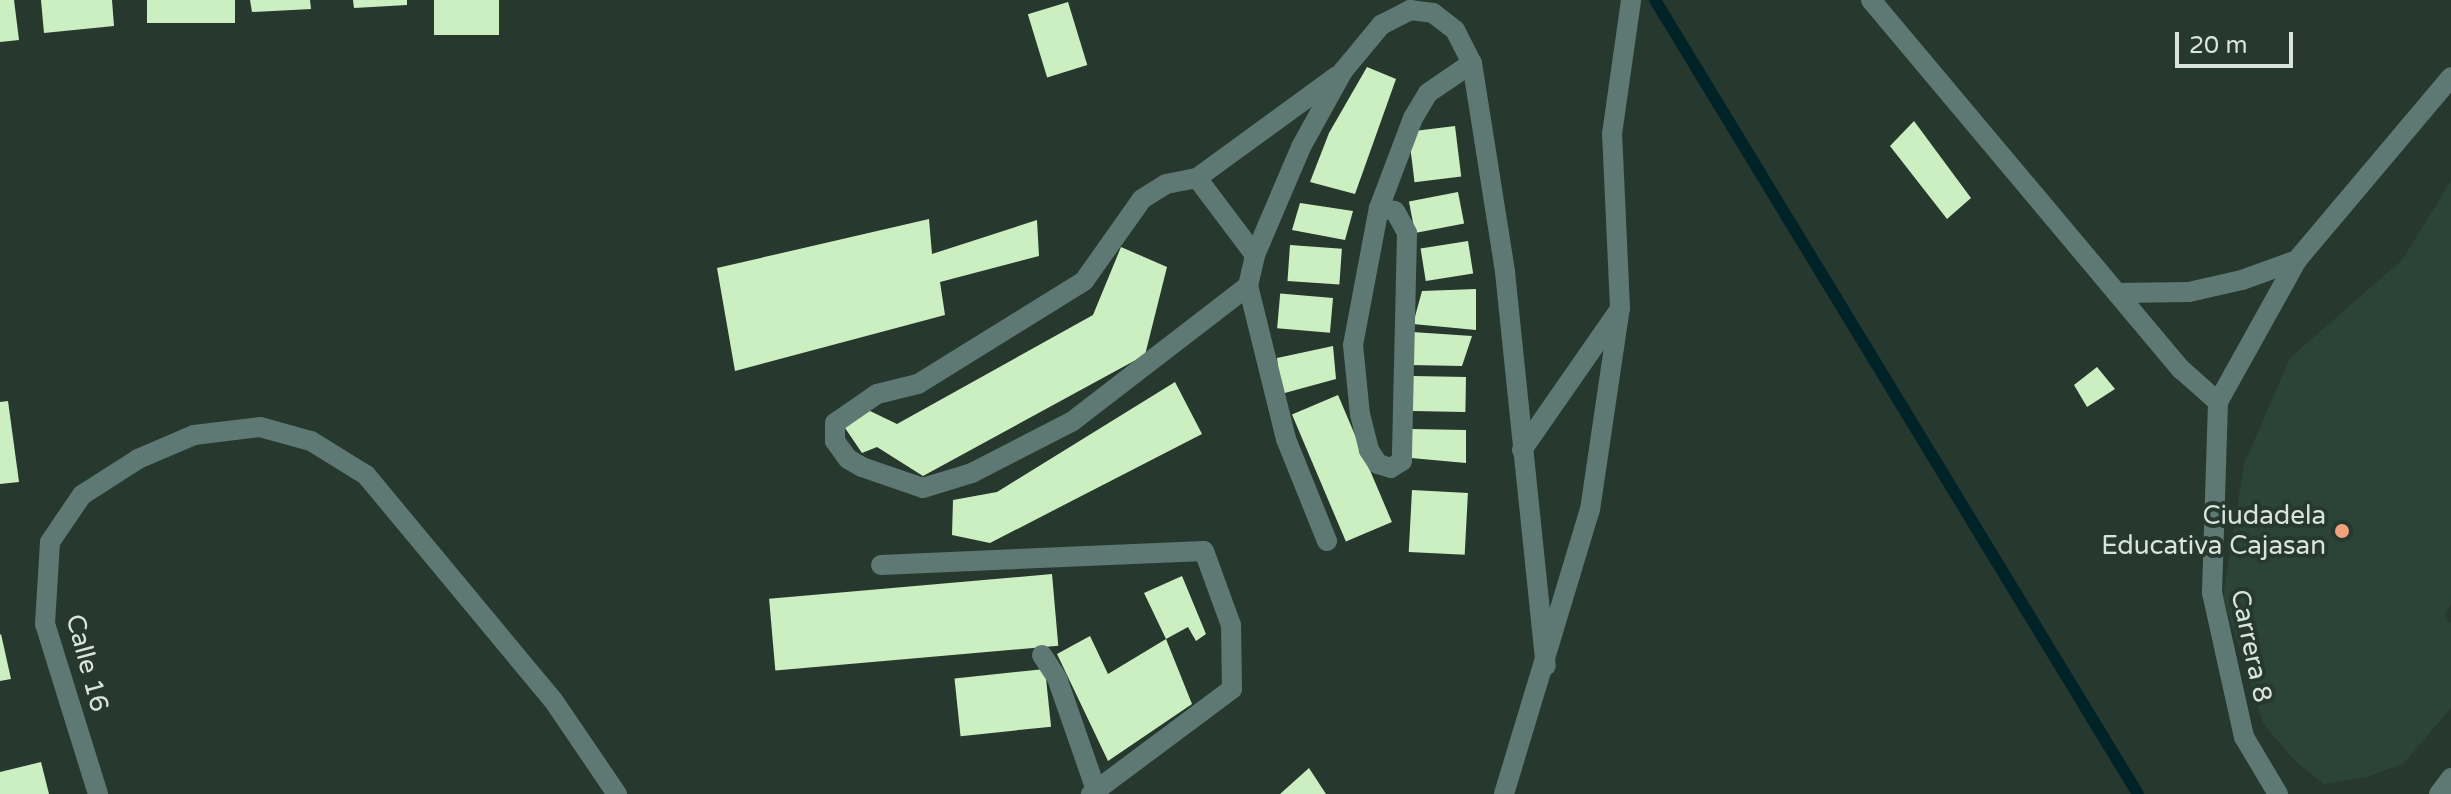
<!DOCTYPE html>
<html>
<head>
<meta charset="utf-8">
<style>
	body { margin:0 }
	#map { position:relative; width:2451px; height:794px; overflow:hidden; background:#27392f; font-family:"Varela Round",sans-serif }
	div>[style] { position:absolute }
	[style*='--x'] { left:calc(var(--x)*1px); top:calc(var(--y)*1px); width:calc(var(--w)*1px); rotate:calc(var(--a)*1deg) }
	.built>* { inset:0; background:#2c4437 }
	.stream>* { height:12px; margin:-6px; padding:0 6px; transform-origin:6px; border-radius:6px; background:#002328 }
	.building>* { inset:0; background:#ccefc1; transform-origin:0 0 }
	.minor>* { height:20px; margin:-10px; padding:0 10px; transform-origin:10px; border-radius:10px; background:#5e7974 }
	.dots>* { width:22px; height:22px; translate:-50% -50%; box-sizing:border-box; border:4px solid #27392f; border-radius:50% }
	span { translate:-50% -50%; white-space:nowrap; text-align:center; line-height:1.15; -webkit-text-stroke:8px #27392f; paint-order:stroke }
	.poi-label { font-size:26px; color:#d9e4de }
	.right { translate:-100% -50%; text-align:right }
	.street-label { font-size:26px; color:#d9e4de }
	.scale { position:absolute; left:2175px; top:32px; width:118px; height:36px; box-sizing:border-box; border:4px solid #d9e4de; border-top:0; padding-left:10px; font-size:24px; line-height:28px; white-space:nowrap; color:#d9e4de; -webkit-text-stroke:6px #27392f; paint-order:stroke }
</style>
</head>
<body>
<div id="map">
	<div class="built">
		<div style="clip-path:polygon(2451px 181px,2451px 604px,2444px 617px,2451px 623px,2451px 708px,2404px 763px,2367px 777px,2324px 784px,2295px 761px,2263px 723px,2223px 597px,2244px 464px,2290px 358px,2402px 260px)"></div>
	</div>
	<div class="stream">
		<div style="--x:1655;--y:0;--w:929;--a:58.69"></div>
	</div>
	<div class="building">
		<div style="clip-path:polygon(0 0,14px 0,19px 40px,0 42px)"></div>
		<div style="clip-path:polygon(41px 0,112px 0,114px 26px,44px 33px)"></div>
		<div style="left:147px;top:0;width:88px;height:23px"></div>
		<div style="clip-path:polygon(250px 0,310px 0,311px 9px,252px 12px)"></div>
		<div style="clip-path:polygon(353px 0,407px 0,407px 5px,354px 8px)"></div>
		<div style="left:434px;top:0;width:65px;height:35px"></div>
		<div style="left:1068px;top:2px;width:66px;height:42px;rotate:73deg"></div>
		<div style="clip-path:polygon(1367px 67px,1396px 79px,1355px 194px,1310px 182px,1329px 133px)"></div>
		<div style="clip-path:polygon(1914px 121px,1971px 198px,1947px 219px,1890px 146px)"></div>
		<div style="left:1455px;top:126px;width:51px;height:47px;rotate:83deg"></div>
		<div style="left:1458px;top:192px;width:32px;height:50px;rotate:79deg"></div>
		<div style="clip-path:polygon(1300px 203px,1353px 211px,1345px 240px,1292px 230px)"></div>
		<div style="clip-path:polygon(929px 219px,932px 254px,1037px 220px,1039px 256px,940px 282px,945px 315px,735px 371px,717px 268px)"></div>
		<div style="left:1468px;top:241px;width:33px;height:48px;rotate:81deg"></div>
		<div style="left:1290px;top:245px;width:52px;height:36px;rotate:4deg"></div>
		<div style="clip-path:polygon(1121px 247px,1167px 267px,1145px 355px,923px 476px,877px 447px,862px 453px,841px 422px,870px 411px,897px 424px,1093px 315px)"></div>
		<div style="clip-path:polygon(1476px 289px,1476px 330px,1413px 324px,1422px 291px)"></div>
		<div style="left:1333px;top:298px;width:35px;height:53px;rotate:95deg"></div>
		<div style="clip-path:polygon(1412px 332px,1472px 336px,1462px 366px,1410px 365px)"></div>
		<div style="clip-path:polygon(1333px 346px,1336px 379px,1281px 394px,1277px 358px)"></div>
		<div style="clip-path:polygon(2097px 367px,2115px 389px,2087px 407px,2074px 385px)"></div>
		<div style="left:1413px;top:376px;width:53px;height:35px;rotate:1deg"></div>
		<div style="clip-path:polygon(1175px 382px,1202px 434px,990px 543px,952px 535px,953px 500px,997px 492px)"></div>
		<div style="left:1338px;top:395px;width:138px;height:50px;rotate:67deg"></div>
		<div style="clip-path:polygon(8px 401px,19px 482px,0 484px,0 402px)"></div>
		<div style="clip-path:polygon(1411px 429px,1466px 430px,1466px 463px,1411px 458px)"></div>
		<div style="left:1412px;top:490px;width:56px;height:62px;rotate:3deg"></div>
		<div style="left:1052px;top:574px;width:72px;height:284px;rotate:85deg"></div>
		<div style="clip-path:polygon(1182px 576px,1206px 634px,1196px 641px,1188px 627px,1166px 639px,1192px 704px,1108px 761px,1057px 654px,1090px 636px,1108px 674px,1166px 639px,1144px 593px)"></div>
		<div style="clip-path:polygon(1px 634px,11px 679px,0 681px,0 635px)"></div>
		<div style="left:1045px;top:669px;width:58px;height:91px;rotate:84deg"></div>
		<div style="clip-path:polygon(41px 762px,49px 794px,0 794px,0 772px)"></div>
		<div style="clip-path:polygon(1309px 768px,1326px 794px,1280px 794px)"></div>
	</div>
	<div class="minor">
		<div style="--x:1871;--y:0;--w:483;--a:50"></div>
		<div style="--x:2182;--y:370;--w:48;--a:41.6"></div>
		<div style="--x:1197;--y:178;--w:96;--a:53"></div>
		<div style="--x:1379;--y:208;--w:16;--a:11"></div>
		<div style="--x:1395;--y:211;--w:25;--a:61"></div>
		<div style="--x:1407;--y:233;--w:228;--a:91.3"></div>
		<div style="--x:1402;--y:461;--w:13;--a:148"></div>
		<div style="--x:1391;--y:468;--w:14;--a:-163"></div>
		<div style="--x:1378;--y:464;--w:17;--a:-123"></div>
		<div style="--x:1369;--y:450;--w:36;--a:-104"></div>
		<div style="--x:1360;--y:415;--w:70;--a:-95.7"></div>
		<div style="--x:1353;--y:345;--w:139;--a:-79.3"></div>
		<div style="--x:1379;--y:208;--w:96;--a:-69.3"></div>
		<div style="--x:1413;--y:118;--w:29;--a:-59"></div>
		<div style="--x:1428;--y:93;--w:53;--a:-34.3"></div>
		<div style="--x:1248;--y:286;--w:221;--a:142.4"></div>
		<div style="--x:1073;--y:421;--w:114;--a:152.8"></div>
		<div style="--x:972;--y:473;--w:51;--a:163"></div>
		<div style="--x:923;--y:488;--w:65;--a:-161"></div>
		<div style="--x:862;--y:467;--w:16;--a:-150"></div>
		<div style="--x:848;--y:459;--w:22;--a:-126"></div>
		<div style="--x:835;--y:441;--w:18;--a:-90"></div>
		<div style="--x:835;--y:423;--w:51;--a:-34.6"></div>
		<div style="--x:877;--y:394;--w:42;--a:-13.7"></div>
		<div style="--x:918;--y:384;--w:195;--a:-31.8"></div>
		<div style="--x:1084;--y:281;--w:100;--a:-54.7"></div>
		<div style="--x:1142;--y:199;--w:28;--a:-32"></div>
		<div style="--x:1166;--y:184;--w:32;--a:-11"></div>
		<div style="--x:1197;--y:178;--w:173;--a:-36.1"></div>
		<div style="--x:2117;--y:293;--w:72;--a:-0.8"></div>
		<div style="--x:2189;--y:292;--w:54;--a:-12.8"></div>
		<div style="--x:2242;--y:280;--w:59;--a:-20"></div>
		<div style="--x:2297;--y:260;--w:239;--a:-49.9"></div>
		<div style="--x:1522;--y:450;--w:168;--a:-55.2"></div>
		<div style="--x:1327;--y:541;--w:110;--a:-111.9"></div>
		<div style="--x:1286;--y:439;--w:158;--a:-103.9"></div>
		<div style="--x:1248;--y:286;--w:32;--a:-77"></div>
		<div style="--x:1255;--y:255;--w:117;--a:-66.9"></div>
		<div style="--x:1301;--y:147;--w:87;--a:-61.1"></div>
		<div style="--x:1343;--y:71;--w:60;--a:-50.4"></div>
		<div style="--x:1381;--y:25;--w:33;--a:-27"></div>
		<div style="--x:1410;--y:10;--w:23;--a:7"></div>
		<div style="--x:1433;--y:13;--w:28;--a:38"></div>
		<div style="--x:1455;--y:30;--w:37;--a:63"></div>
		<div style="--x:1472;--y:63;--w:212;--a:81"></div>
		<div style="--x:1505;--y:272;--w:396;--a:84.1"></div>
		<div style="--x:881;--y:565;--w:323;--a:-2.5"></div>
		<div style="--x:1204;--y:551;--w:79;--a:70"></div>
		<div style="--x:1231;--y:625;--w:64;--a:89.1"></div>
		<div style="--x:1232;--y:689;--w:176;--a:143.3"></div>
		<div style="--x:1042;--y:655;--w:27;--a:57"></div>
		<div style="--x:1057;--y:678;--w:115;--a:70.8"></div>
		<div style="--x:98;--y:794;--w:178;--a:-107.3"></div>
		<div style="--x:45;--y:624;--w:82;--a:-86.5"></div>
		<div style="--x:50;--y:542;--w:57;--a:-55.8"></div>
		<div style="--x:82;--y:495;--w:67;--a:-32.7"></div>
		<div style="--x:138;--y:459;--w:61;--a:-23.2"></div>
		<div style="--x:194;--y:435;--w:66;--a:-6.9"></div>
		<div style="--x:260;--y:427;--w:53;--a:15.4"></div>
		<div style="--x:311;--y:441;--w:65;--a:31.7"></div>
		<div style="--x:366;--y:475;--w:293;--a:50.3"></div>
		<div style="--x:553;--y:700;--w:114;--a:55.8"></div>
		<div style="--x:1504;--y:794;--w:297;--a:-73.2"></div>
		<div style="--x:1590;--y:510;--w:204;--a:-81.6"></div>
		<div style="--x:1620;--y:308;--w:174;--a:-92.6"></div>
		<div style="--x:1612;--y:134;--w:135;--a:-81.9"></div>
		<div style="--x:2278;--y:794;--w:66;--a:-120.8"></div>
		<div style="--x:2244;--y:737;--w:148;--a:-102.5"></div>
		<div style="--x:2212;--y:593;--w:191;--a:-88.2"></div>
		<div style="--x:2218;--y:402;--w:162;--a:-60.9"></div>
		<div style="--x:2439;--y:794;--w:20;--a:-53"></div>
	</div>
	<div class="dots">
		<div style="left:2342px;top:531px;background:#f1a17c"></div>
	</div>
	<div class="poi-label">
		<span class="right" style="left:2326px;top:531px">Ciudadela<br>Educativa Cajasan</span>
	</div>
	<div class="street-label">
		<span style="left:2251px;top:646px;rotate:78deg">Carrera 8</span>
		<span style="left:87px;top:663px;rotate:75deg">Calle 16</span>
	</div>
	<div class="scale">20 m</div>
</div>
</body>
</html>
